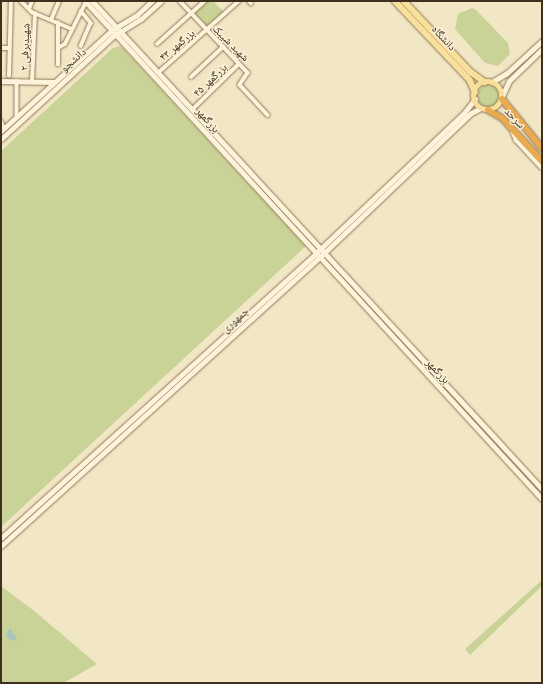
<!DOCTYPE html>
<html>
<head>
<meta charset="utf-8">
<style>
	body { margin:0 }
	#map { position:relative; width:543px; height:684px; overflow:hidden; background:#f2e7c5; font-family:"Times New Roman","Noto Naskh Arabic",serif }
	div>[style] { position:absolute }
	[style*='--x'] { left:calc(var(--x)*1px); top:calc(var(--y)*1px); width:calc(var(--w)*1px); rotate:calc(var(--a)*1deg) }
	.green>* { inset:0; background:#c9d297 }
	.round { border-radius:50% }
	.water>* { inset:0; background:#a7c5be }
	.roads { filter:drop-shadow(0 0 1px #907859) drop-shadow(0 0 1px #907859) }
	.street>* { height:3.5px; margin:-1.75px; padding:0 1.75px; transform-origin:1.75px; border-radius:1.75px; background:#fcf3da }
	.secondary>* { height:5px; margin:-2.5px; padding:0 2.5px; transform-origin:2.5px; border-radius:2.5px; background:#fcf3da }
	.primary>* { height:5.5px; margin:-2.75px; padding:0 2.75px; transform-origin:2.75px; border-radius:2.75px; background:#f8df9a }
	.primary>.ring { margin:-2.75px; padding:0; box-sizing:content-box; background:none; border:5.5px solid #f8df9a; border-radius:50% }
	.highway>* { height:6px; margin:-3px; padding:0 3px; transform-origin:3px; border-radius:3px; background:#e8ab4f }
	span { translate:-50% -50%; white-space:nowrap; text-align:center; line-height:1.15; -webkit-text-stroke:3px #f9f0d6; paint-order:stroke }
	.street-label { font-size:11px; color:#3e2f1e }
	.frame { position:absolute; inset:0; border:2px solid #3e2f1e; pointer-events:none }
</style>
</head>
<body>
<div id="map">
	<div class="green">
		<div style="clip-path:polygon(208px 1px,213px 1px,224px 12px,208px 27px,195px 13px)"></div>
		<div style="clip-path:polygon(472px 8px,476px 10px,508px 43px,510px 54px,498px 66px,485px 63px,455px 29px,458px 14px)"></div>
		<div style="clip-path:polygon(121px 46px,306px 246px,1px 527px,1px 151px,113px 48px)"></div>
		<div class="round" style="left:477px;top:85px;width:22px;height:22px"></div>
		<div style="clip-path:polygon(542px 580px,542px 586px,470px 655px,465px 649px)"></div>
		<div style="clip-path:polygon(1px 586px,33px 610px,97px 664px,63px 683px,1px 683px)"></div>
	</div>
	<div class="water">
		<div style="clip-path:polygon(10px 628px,18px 641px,8px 639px,6px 635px)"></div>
	</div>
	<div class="roads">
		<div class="street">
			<div style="--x:21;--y:1;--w:16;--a:45"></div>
			<div style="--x:32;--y:12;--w:43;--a:23"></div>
			<div style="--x:180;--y:1;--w:99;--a:46.6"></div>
			<div style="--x:248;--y:73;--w:14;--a:124"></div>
			<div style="--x:240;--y:85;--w:41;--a:47"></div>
			<div style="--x:249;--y:1;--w:3;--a:45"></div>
			<div style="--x:29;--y:9;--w:9;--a:-69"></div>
			<div style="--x:81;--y:11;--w:16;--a:50"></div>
			<div style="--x:91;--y:23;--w:25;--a:113"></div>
			<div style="--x:51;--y:20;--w:21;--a:-67"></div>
			<div style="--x:157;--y:44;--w:64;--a:-41.9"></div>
			<div style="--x:1;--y:48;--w:8;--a:0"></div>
			<div style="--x:58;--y:48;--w:8;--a:-30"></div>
			<div style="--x:65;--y:44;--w:47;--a:-63.4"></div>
			<div style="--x:58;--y:65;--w:42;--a:-90"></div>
			<div style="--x:159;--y:72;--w:107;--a:-41.6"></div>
			<div style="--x:9;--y:76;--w:75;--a:-88.5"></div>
			<div style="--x:191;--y:77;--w:44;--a:-43.2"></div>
			<div style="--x:17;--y:81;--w:35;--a:90"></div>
			<div style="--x:32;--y:82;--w:68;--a:-87.5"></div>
			<div style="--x:193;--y:109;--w:64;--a:-44.4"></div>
			<div style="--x:1;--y:121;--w:8;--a:67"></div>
			<div style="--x:513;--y:132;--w:9;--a:69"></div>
			<div style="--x:516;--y:140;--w:38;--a:47"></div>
		</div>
		<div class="secondary">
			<div style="--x:85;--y:1;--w:676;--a:47.46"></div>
			<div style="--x:92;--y:1;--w:664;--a:47.32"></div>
			<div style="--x:1;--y:81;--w:53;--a:1.1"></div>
			<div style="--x:492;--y:82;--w:17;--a:-31"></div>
			<div style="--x:507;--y:73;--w:47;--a:-42.4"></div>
			<div style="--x:502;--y:96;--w:17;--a:-65"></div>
			<div style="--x:509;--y:81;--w:46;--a:-44.1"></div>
			<div style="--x:1;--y:131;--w:150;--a:-42.3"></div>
			<div style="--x:112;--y:30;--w:29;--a:-31"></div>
			<div style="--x:137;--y:15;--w:21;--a:-43"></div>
			<div style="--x:1;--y:139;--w:151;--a:-42.6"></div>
			<div style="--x:112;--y:37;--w:34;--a:-32"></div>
			<div style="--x:141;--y:19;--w:27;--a:-42"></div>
			<div style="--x:1;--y:538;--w:425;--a:-42.1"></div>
			<div style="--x:316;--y:253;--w:204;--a:-43.4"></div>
			<div style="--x:464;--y:113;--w:18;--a:-52"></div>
			<div style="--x:1;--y:546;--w:436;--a:-42.2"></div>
			<div style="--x:324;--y:253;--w:203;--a:-43.6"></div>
			<div style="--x:471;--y:113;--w:11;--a:-27"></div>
		</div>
		<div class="primary">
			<div style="--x:395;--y:1;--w:109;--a:46.5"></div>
			<div style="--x:470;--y:80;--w:13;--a:67"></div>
			<div style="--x:404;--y:1;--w:98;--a:46.7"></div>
			<div style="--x:471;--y:72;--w:17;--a:36"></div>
			<div class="ring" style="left:474px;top:82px;width:22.5px;height:22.5px"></div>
		</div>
		<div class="highway">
			<div style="--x:502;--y:99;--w:63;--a:50.8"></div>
			<div style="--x:488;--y:110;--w:16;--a:30"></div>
			<div style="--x:502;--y:118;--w:59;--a:47.1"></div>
		</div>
	</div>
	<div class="street-label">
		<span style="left:444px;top:38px;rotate:47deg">دانشگاه</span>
		<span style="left:231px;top:43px;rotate:45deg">شهید شیبک</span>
		<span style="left:177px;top:45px;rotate:-40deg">بزرگمهر ۴۳</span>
		<span style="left:25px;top:47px;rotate:-88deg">شهیدبرفی ۲</span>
		<span style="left:73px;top:60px;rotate:-42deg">دانشجو</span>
		<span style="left:210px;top:80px;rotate:-44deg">بزرگمهر ۴۵</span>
		<span style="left:515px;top:118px;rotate:46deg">سرحد</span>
		<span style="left:208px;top:120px;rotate:48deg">بزرگمهر</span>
		<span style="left:235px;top:320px;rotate:-42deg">جمهوری</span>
		<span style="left:438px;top:371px;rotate:47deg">بزرگمهر</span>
	</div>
	<div class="frame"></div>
</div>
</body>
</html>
